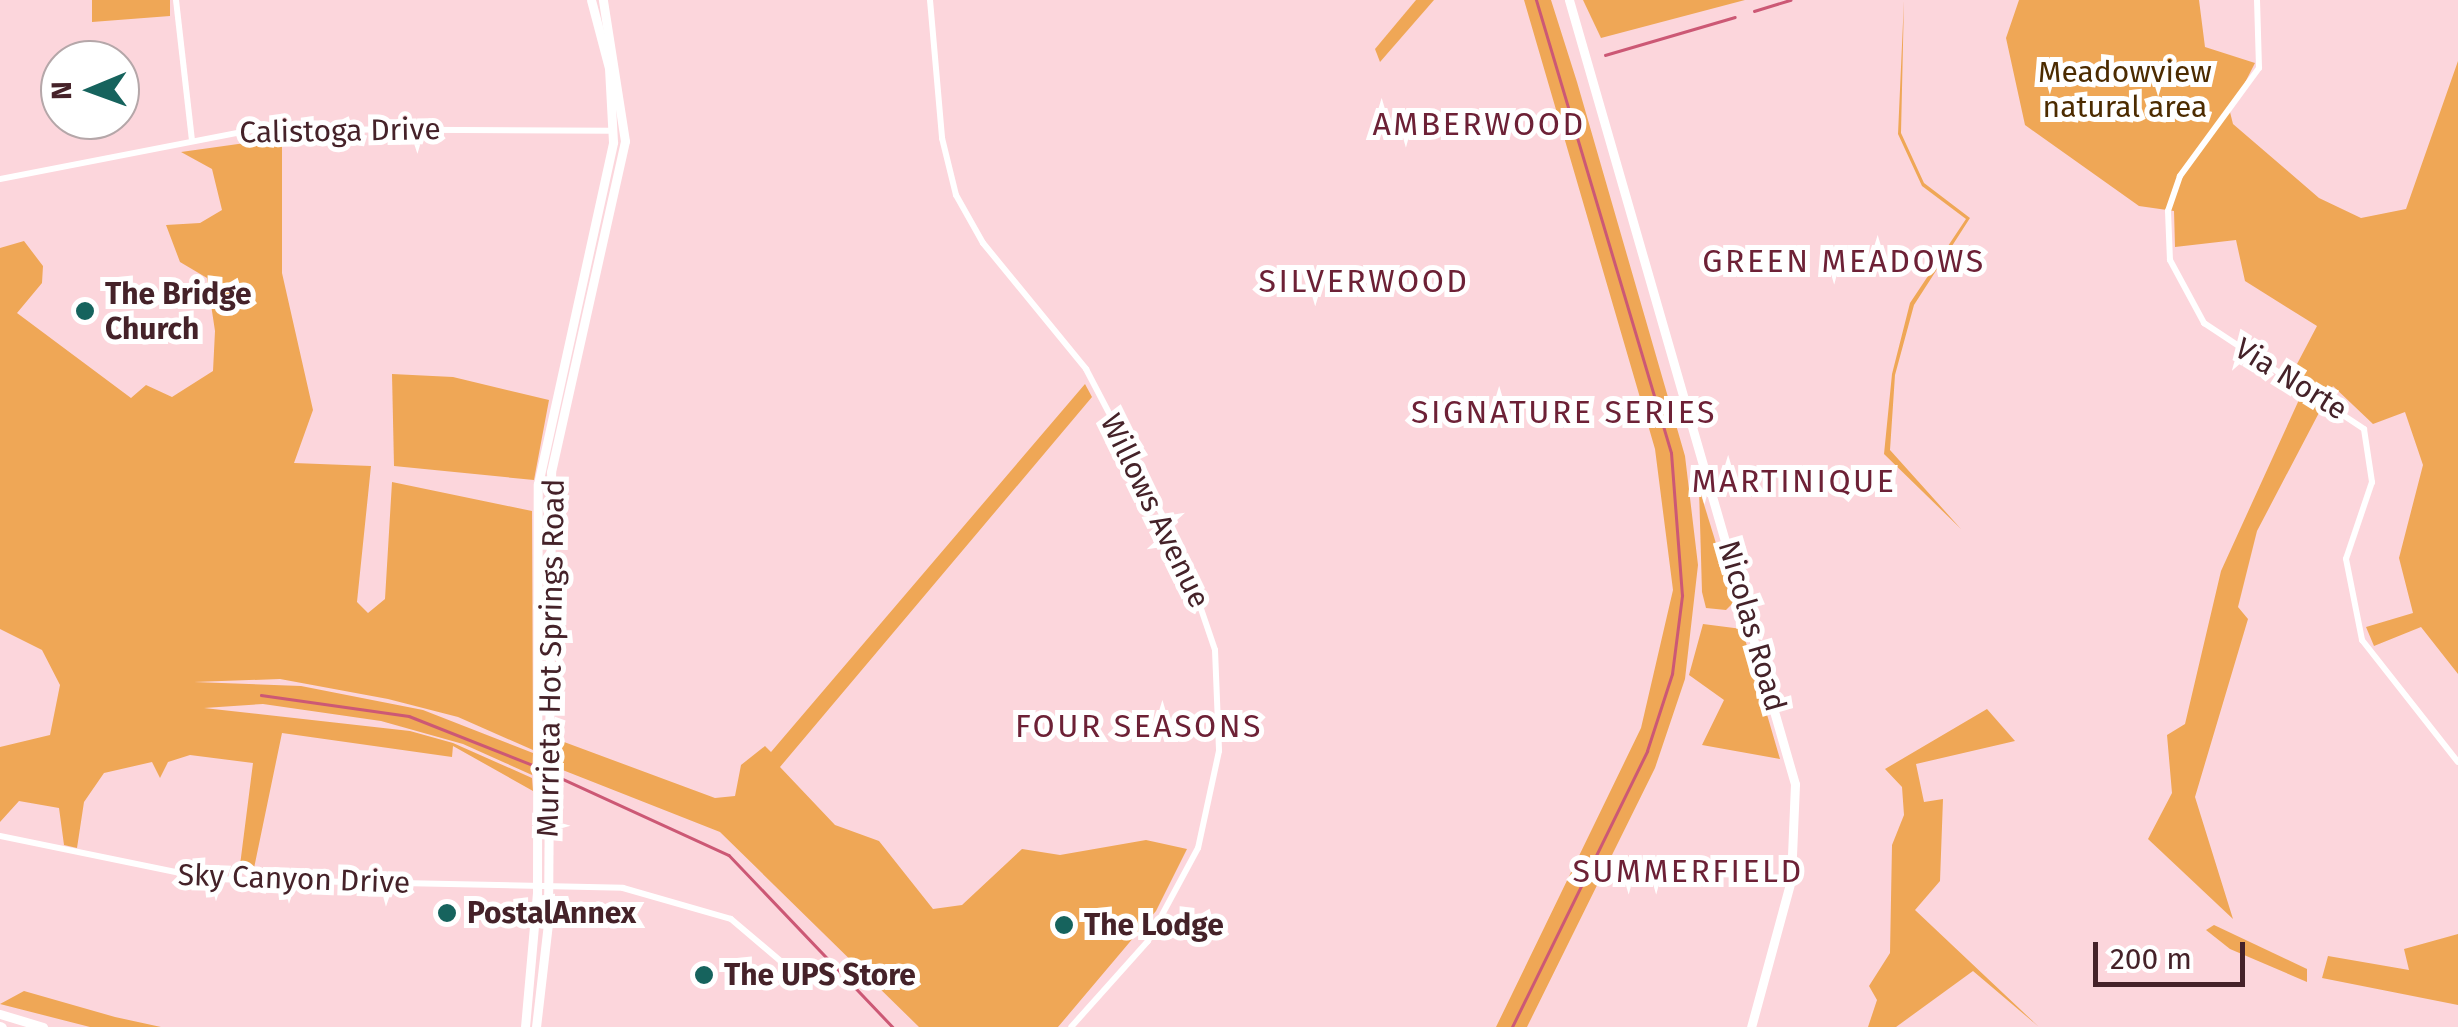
<!DOCTYPE html>
<html>
<head>
<meta charset="utf-8">
<style>
	body { margin:0 }
	#map { position:relative; width:2458px; height:1027px; overflow:hidden; background:#fcd6dc; font-family:"Fira Sans",sans-serif }
	div>[style] { position:absolute }
	[style*='--x'] { left:calc(var(--x)*1px); top:calc(var(--y)*1px); width:calc(var(--w)*1px); rotate:calc(var(--a)*1deg) }
	.green>* { inset:0; background:#efa756 }
	.stream>* { height:2.5px; margin:-1.25px; padding:0 1.25px; transform-origin:1.25px; border-radius:1.25px; background:#cc5875 }
	.minor>* { height:6px; margin:-3px; padding:0 3px; transform-origin:3px; border-radius:3px; background:#fff }
	.major>* { height:9px; margin:-4.5px; padding:0 4.5px; transform-origin:4.5px; border-radius:4.5px; background:#fff }
	.dots>* { width:28px; height:28px; translate:-50% -50%; box-sizing:border-box; border:5px solid #fff; border-radius:50% }
	span { translate:-50% -50%; white-space:nowrap; text-align:center; line-height:1.15; -webkit-text-stroke:10px #fff; paint-order:stroke }
	.park-label { font-size:30px; color:#4c2b00 }
	.street-label { font-size:30px; color:#452229 }
	.poi-label { font-size:30px; color:#452229; font-weight:700 }
	.left { translate:0 -50%; text-align:left }
	.neighbourhood-label { font-size:32px; color:#6d2136; letter-spacing:2.5px }
	.north { position:absolute; left:40px; top:40px; width:100px; height:100px; box-sizing:border-box; background:#fff; border:2px solid #b5a7a9; border-radius:50%; rotate:269deg; font-size:28px; font-weight:700; line-height:40px; text-align:center; color:#452229 }
	.north::after { content:''; display:block; margin:auto; width:35px; height:45px; background:#16635d; clip-path:polygon(50% 0,100% 100%,50% 72%,0 100%) }
	.scale { position:absolute; left:2093px; top:942px; width:152px; height:45px; box-sizing:border-box; border:5px solid #452229; border-top:0; padding-left:12px; font-size:30px; line-height:35px; white-space:nowrap; color:#452229; -webkit-text-stroke:8px #fff; paint-order:stroke }
</style>
</head>
<body>
<div id="map">
	<div class="green">
		<div style="clip-path:polygon(92px 0,170px 0,170px 16px,92px 22px)"></div>
		<div style="clip-path:polygon(1416px 0,1434px 0,1380px 62px,1375px 49px)"></div>
		<div style="clip-path:polygon(1524px 0,1551px 0,1577px 82px,1685px 456px,1698px 565px,1685px 679px,1655px 768px,1527px 1027px,1496px 1027px,1641px 728px,1673px 590px,1655px 449px)"></div>
		<div style="clip-path:polygon(1583px 0,1745px 0,1601px 38px)"></div>
		<div style="clip-path:polygon(1904px 0,1901px 133px,1924px 183px,1970px 218px,1914px 305px,1895px 375px,1890px 450px,1961px 529px,1884px 454px,1892px 374px,1910px 303px,1966px 219px,1922px 186px,1898px 134px)"></div>
		<div style="clip-path:polygon(2019px 0,2199px 0,2205px 47px,2255px 63px,2230px 112px,2233px 124px,2319px 198px,2361px 218px,2406px 209px,2458px 61px,2458px 674px,2421px 627px,2374px 646px,2366px 627px,2413px 613px,2399px 558px,2423px 465px,2405px 412px,2373px 424px,2333px 386px,2257px 531px,2238px 607px,2248px 619px,2195px 797px,2233px 919px,2148px 839px,2172px 793px,2167px 735px,2185px 724px,2221px 571px,2303px 391px,2287px 383px,2317px 326px,2245px 281px,2236px 240px,2175px 247px,2174px 211px,2139px 206px,2025px 125px,2006px 38px)"></div>
		<div style="clip-path:polygon(282px 138px,282px 273px,313px 410px,294px 463px,371px 466px,357px 602px,368px 613px,385px 599px,392px 482px,532px 511px,533px 750px,458px 717px,388px 699px,280px 679px,194px 682px,301px 686px,423px 710px,533px 753px,532px 775px,463px 744px,381px 721px,263px 704px,204px 708px,410px 731px,453px 743px,532px 778px,533px 791px,453px 746px,452px 757px,282px 733px,253px 873px,239px 873px,253px 763px,190px 755px,168px 762px,160px 778px,152px 762px,104px 773px,84px 802px,77px 848px,64px 845px,59px 808px,19px 801px,0 822px,0 747px,50px 735px,60px 685px,42px 650px,0 629px,0 248px,24px 241px,43px 266px,42px 283px,17px 313px,131px 398px,146px 385px,172px 397px,213px 371px,215px 331px,207px 278px,180px 262px,166px 225px,200px 223px,222px 210px,212px 169px,181px 152px)"></div>
		<div style="clip-path:polygon(392px 374px,453px 377px,549px 400px,534px 480px,394px 466px)"></div>
		<div style="clip-path:polygon(1085px 384px,1092px 397px,780px 767px,835px 825px,879px 841px,933px 909px,962px 905px,1022px 849px,1060px 855px,1146px 840px,1187px 849px,1156px 911px,1058px 1027px,919px 1027px,720px 832px,555px 767px,556px 739px,715px 798px,735px 796px,741px 765px,765px 746px,771px 752px)"></div>
		<div style="clip-path:polygon(1699px 488px,1734px 602px,1726px 610px,1706px 608px,1702px 592px)"></div>
		<div style="clip-path:polygon(1703px 624px,1742px 629px,1780px 759px,1702px 745px,1724px 700px,1689px 675px)"></div>
		<div style="clip-path:polygon(1987px 709px,2015px 741px,1916px 764px,1924px 802px,1943px 799px,1940px 881px,1915px 910px,2039px 1027px,1973px 971px,1896px 1027px,1868px 1027px,1877px 1000px,1869px 986px,1890px 953px,1892px 845px,1904px 815px,1902px 787px,1885px 769px)"></div>
		<div style="clip-path:polygon(2214px 925px,2307px 969px,2307px 982px,2230px 949px,2206px 930px)"></div>
		<div style="clip-path:polygon(2458px 934px,2458px 1005px,2322px 978px,2328px 956px,2409px 970px,2404px 949px)"></div>
		<div style="clip-path:polygon(24px 991px,115px 1017px,161px 1027px,90px 1027px,0 1004px)"></div>
	</div>
	<div class="stream">
		<div style="--x:1754;--y:11;--w:38;--a:-17"></div>
		<div style="--x:1605;--y:55;--w:135;--a:-16.3"></div>
		<div style="--x:261;--y:695;--w:149;--a:8.1"></div>
		<div style="--x:409;--y:716;--w:133;--a:21.6"></div>
		<div style="--x:554;--y:775;--w:192;--a:24.6"></div>
		<div style="--x:729;--y:855;--w:238;--a:46.4"></div>
		<div style="--x:1512;--y:1027;--w:307;--a:-63.9"></div>
		<div style="--x:1647;--y:751;--w:81;--a:-72"></div>
		<div style="--x:1672;--y:674;--w:79;--a:-82.7"></div>
		<div style="--x:1682;--y:596;--w:143;--a:-94.4"></div>
		<div style="--x:1671;--y:453;--w:473;--a:-106.6"></div>
	</div>
	<div class="minor">
		<div style="--x:176;--y:0;--w:141;--a:83.5"></div>
		<div style="--x:930;--y:0;--w:139;--a:85"></div>
		<div style="--x:942;--y:138;--w:59;--a:76.2"></div>
		<div style="--x:956;--y:195;--w:55;--a:60.6"></div>
		<div style="--x:983;--y:243;--w:163;--a:50.7"></div>
		<div style="--x:1086;--y:369;--w:208;--a:62.4"></div>
		<div style="--x:1182;--y:553;--w:102;--a:71.2"></div>
		<div style="--x:1215;--y:650;--w:101;--a:87.7"></div>
		<div style="--x:1219;--y:751;--w:99;--a:102.2"></div>
		<div style="--x:1198;--y:848;--w:106;--a:118.3"></div>
		<div style="--x:1148;--y:941;--w:115;--a:131.8"></div>
		<div style="--x:2257;--y:0;--w:68;--a:88.3"></div>
		<div style="--x:2259;--y:68;--w:134;--a:126.2"></div>
		<div style="--x:2180;--y:176;--w:37;--a:109"></div>
		<div style="--x:2168;--y:211;--w:49;--a:87.7"></div>
		<div style="--x:2170;--y:260;--w:72;--a:61.6"></div>
		<div style="--x:2204;--y:323;--w:192;--a:33.5"></div>
		<div style="--x:2364;--y:429;--w:54;--a:81.4"></div>
		<div style="--x:2372;--y:482;--w:81;--a:108.7"></div>
		<div style="--x:2346;--y:559;--w:83;--a:78.8"></div>
		<div style="--x:2362;--y:640;--w:155;--a:51.8"></div>
		<div style="--x:0;--y:179;--w:263;--a:-11"></div>
		<div style="--x:258;--y:129;--w:355;--a:0.3"></div>
		<div style="--x:0;--y:836;--w:214;--a:11.6"></div>
		<div style="--x:210;--y:879;--w:413;--a:1.2"></div>
		<div style="--x:623;--y:888;--w:112;--a:16"></div>
		<div style="--x:731;--y:919;--w:96;--a:40.3"></div>
	</div>
	<div class="major">
		<div style="--x:1569;--y:0;--w:816;--a:73.92"></div>
		<div style="--x:1795;--y:784;--w:96;--a:92.4"></div>
		<div style="--x:1791;--y:880;--w:152;--a:105.2"></div>
		<div style="--x:0;--y:1014;--w:45;--a:16.8"></div>
		<div style="--x:0;--y:1026;--w:2;--a:27"></div>
		<div style="--x:525;--y:1027;--w:135;--a:-84.9"></div>
		<div style="--x:537;--y:893;--w:409;--a:-89.9"></div>
		<div style="--x:538;--y:484;--w:350;--a:-77.6"></div>
		<div style="--x:613;--y:142;--w:74;--a:-93.1"></div>
		<div style="--x:609;--y:68;--w:70;--a:-104.8"></div>
		<div style="--x:536;--y:1027;--w:105;--a:-83.4"></div>
		<div style="--x:548;--y:923;--w:451;--a:-89.6"></div>
		<div style="--x:551;--y:472;--w:339;--a:-77.4"></div>
		<div style="--x:625;--y:141;--w:143;--a:-98.9"></div>
	</div>
	<div class="dots">
		<div style="left:85px;top:311px;background:#16635d"></div>
		<div style="left:447px;top:913px;background:#16635d"></div>
		<div style="left:1064px;top:925px;background:#16635d"></div>
		<div style="left:704px;top:975px;background:#16635d"></div>
	</div>
	<div class="park-label">
		<span style="left:2125px;top:89px">Meadowview<br>natural area</span>
	</div>
	<div class="street-label">
		<span style="left:340px;top:131px;rotate:-1deg">Calistoga Drive</span>
		<span style="left:2291px;top:379px;rotate:32deg">Via Norte</span>
		<span style="left:1155px;top:511px;rotate:64deg">Willows Avenue</span>
		<span style="left:1752px;top:626px;rotate:74deg">Nicolas Road</span>
		<span style="left:551px;top:658px;rotate:-89deg">Murrieta Hot Springs Road</span>
		<span style="left:294px;top:879px;rotate:2deg">Sky Canyon Drive</span>
	</div>
	<div class="poi-label">
		<span class="left" style="left:105px;top:311px">The Bridge<br>Church</span>
		<span class="left" style="left:467px;top:913px">PostalAnnex</span>
		<span class="left" style="left:1084px;top:925px">The Lodge</span>
		<span class="left" style="left:724px;top:975px">The UPS Store</span>
	</div>
	<div class="neighbourhood-label">
		<span style="left:1479px;top:124px">AMBERWOOD</span>
		<span style="left:1844px;top:261px">GREEN MEADOWS</span>
		<span style="left:1364px;top:281px">SILVERWOOD</span>
		<span style="left:1564px;top:412px">SIGNATURE SERIES</span>
		<span style="left:1794px;top:481px">MARTINIQUE</span>
		<span style="left:1139px;top:726px">FOUR SEASONS</span>
		<span style="left:1688px;top:871px">SUMMERFIELD</span>
	</div>
	<div class="north">N</div>
	<div class="scale">200 m</div>
</div>
</body>
</html>
